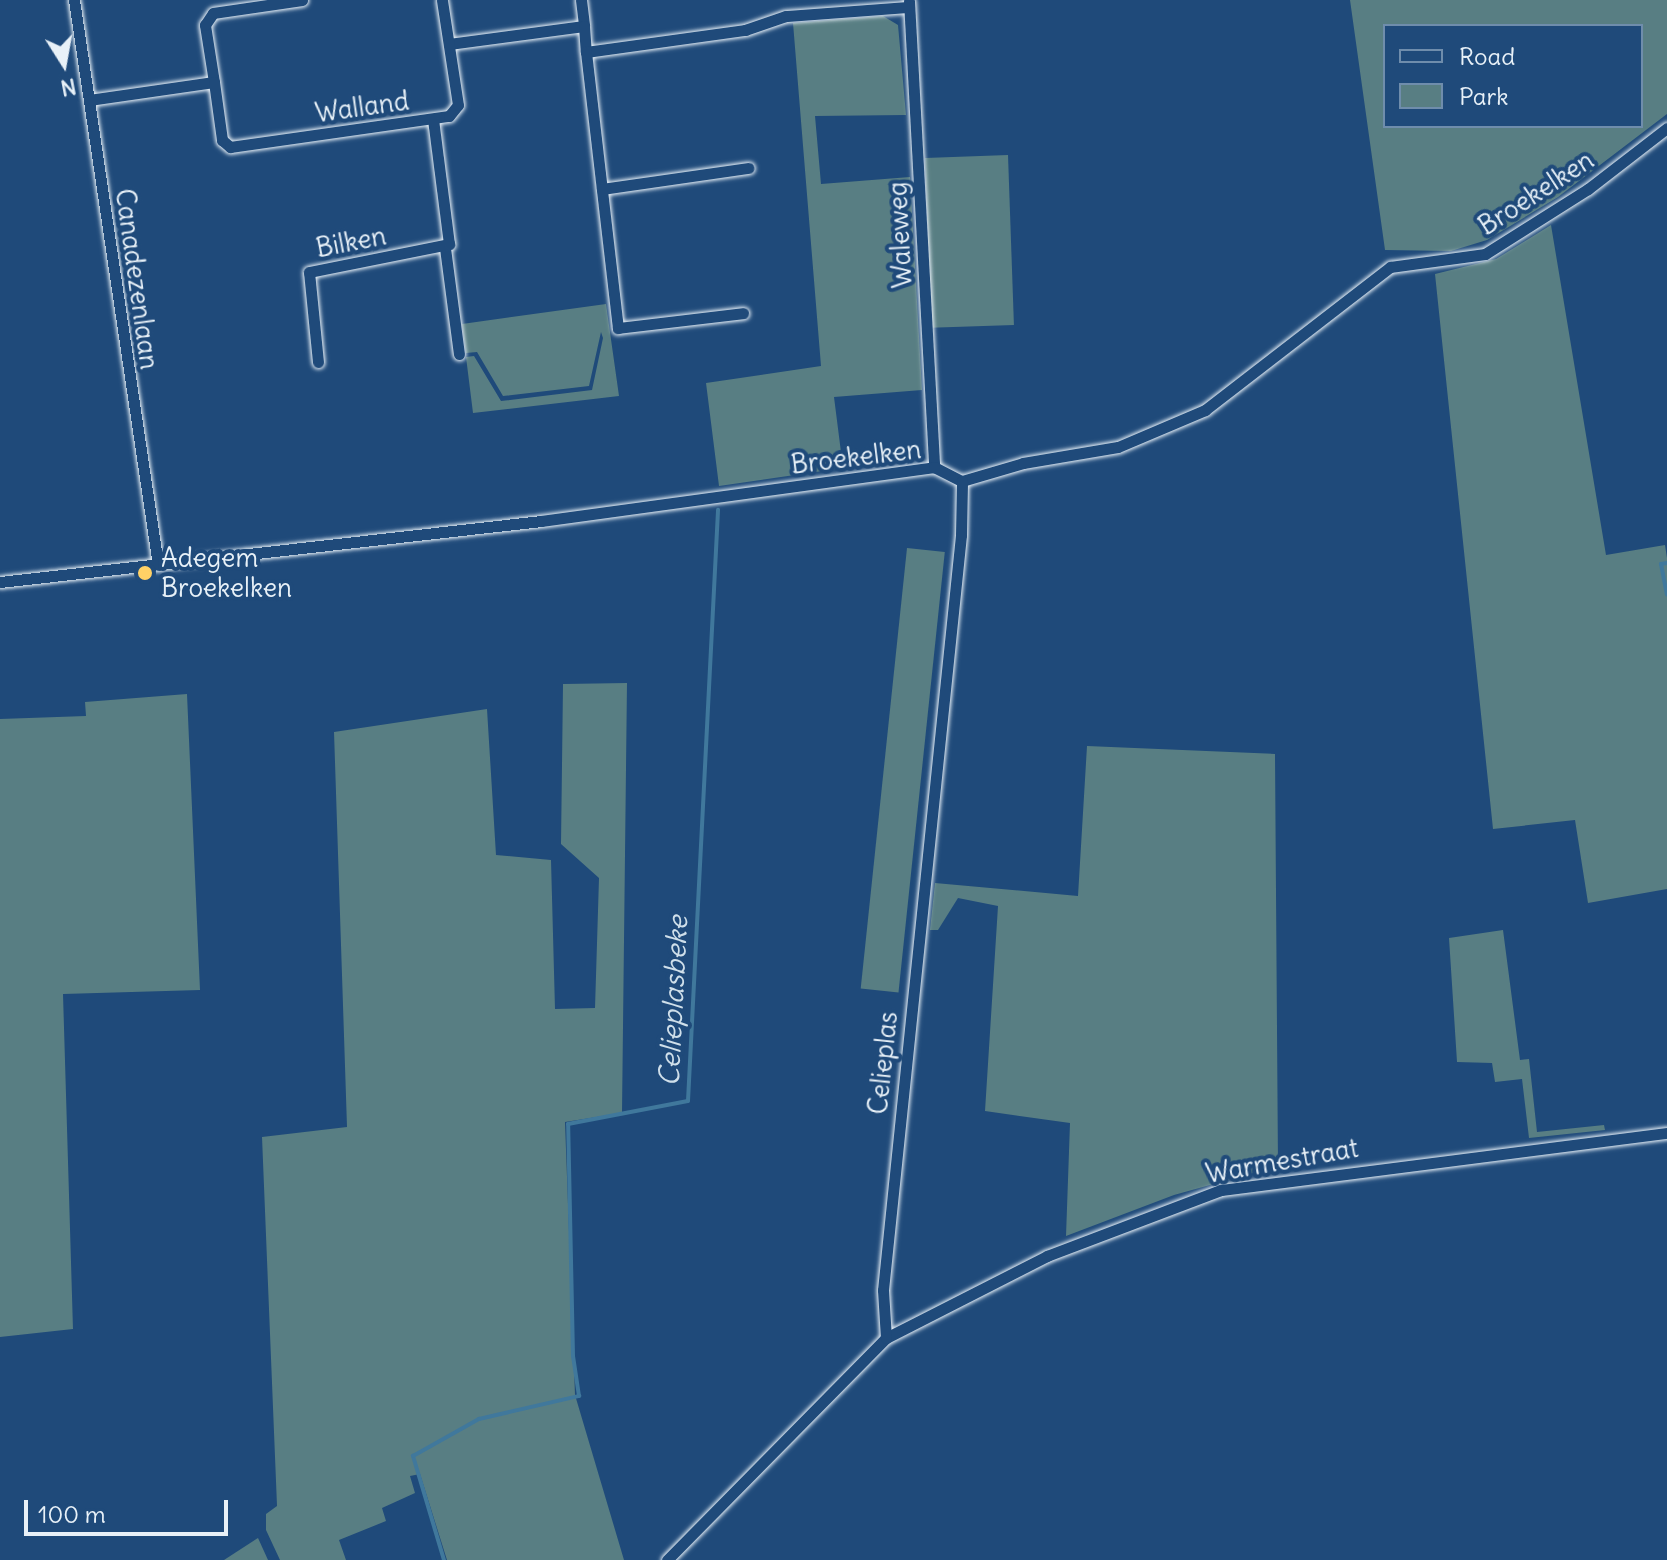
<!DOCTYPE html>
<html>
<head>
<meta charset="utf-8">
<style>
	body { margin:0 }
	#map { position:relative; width:1667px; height:1560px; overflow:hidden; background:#1f4a7a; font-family:Delius,sans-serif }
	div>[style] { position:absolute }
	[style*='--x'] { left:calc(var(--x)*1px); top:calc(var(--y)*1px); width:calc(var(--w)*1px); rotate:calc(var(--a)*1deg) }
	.green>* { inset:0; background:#587e83; transform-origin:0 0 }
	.stream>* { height:4px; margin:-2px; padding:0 2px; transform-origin:2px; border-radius:2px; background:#40789c }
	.roads { filter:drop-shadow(0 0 2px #e8f1f8) drop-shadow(0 0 2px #e8f1f8) }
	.street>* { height:11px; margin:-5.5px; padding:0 5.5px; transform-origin:5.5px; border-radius:5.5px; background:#1f4a7a }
	.dots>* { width:22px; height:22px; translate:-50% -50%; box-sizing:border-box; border:4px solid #1f4a7a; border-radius:50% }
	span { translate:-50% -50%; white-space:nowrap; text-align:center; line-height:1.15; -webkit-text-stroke:8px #1f4a7a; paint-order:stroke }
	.street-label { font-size:26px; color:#e8f1f8 }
	.poi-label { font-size:26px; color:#e8f1f8 }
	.left { translate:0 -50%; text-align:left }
	.water-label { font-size:28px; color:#cfdfea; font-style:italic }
	.legend { position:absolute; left:1383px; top:24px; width:260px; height:104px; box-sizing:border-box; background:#1f4a7a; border:2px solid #6f8dac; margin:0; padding:10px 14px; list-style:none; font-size:24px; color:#e8f1f8 }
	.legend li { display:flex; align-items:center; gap:16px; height:40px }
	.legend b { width:40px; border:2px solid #6f8dac }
	.north { position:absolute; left:24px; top:24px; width:80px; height:80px; -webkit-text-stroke:6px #1f4a7a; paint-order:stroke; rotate:169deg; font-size:22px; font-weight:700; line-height:32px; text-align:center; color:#e8f1f8 }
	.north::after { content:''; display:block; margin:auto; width:28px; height:36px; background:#e8f1f8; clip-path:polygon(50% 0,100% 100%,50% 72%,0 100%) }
	.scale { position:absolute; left:24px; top:1500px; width:204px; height:36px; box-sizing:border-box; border:4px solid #e8f1f8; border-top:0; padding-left:10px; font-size:24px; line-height:28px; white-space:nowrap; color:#e8f1f8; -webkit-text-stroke:6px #1f4a7a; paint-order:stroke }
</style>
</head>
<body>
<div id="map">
	<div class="green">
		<div style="clip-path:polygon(evenodd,1350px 0,1667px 0,1667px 114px,1558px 197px,1487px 240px,1451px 251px,1385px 250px,1350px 0,1385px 26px,1641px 26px,1641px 126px,1385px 126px,1385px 26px)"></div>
		<div style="clip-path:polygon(883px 16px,898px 25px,906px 115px,815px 116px,821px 184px,910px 177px,922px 390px,834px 397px,843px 468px,719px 486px,706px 383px,821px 366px,793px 23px)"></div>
		<div style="left:1008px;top:155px;width:170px;height:83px;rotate:88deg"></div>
		<div style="clip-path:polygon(1551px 225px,1606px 555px,1665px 545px,1667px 558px,1667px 889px,1588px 903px,1575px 820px,1493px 829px,1435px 274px,1496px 259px)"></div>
		<div style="clip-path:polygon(606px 304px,619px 396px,473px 413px,466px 357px,474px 356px,501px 401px,592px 390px,603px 338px,601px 332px,589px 386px,503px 396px,477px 352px,466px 353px,462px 324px)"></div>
		<div style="left:907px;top:548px;width:38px;height:443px;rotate:6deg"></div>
		<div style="clip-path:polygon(627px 683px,622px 1113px,565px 1122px,575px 1395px,624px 1560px,447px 1560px,420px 1474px,410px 1476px,415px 1493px,382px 1508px,386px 1521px,339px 1540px,346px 1560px,280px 1560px,266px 1530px,266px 1514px,277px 1506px,262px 1137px,347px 1127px,334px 732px,487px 709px,496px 855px,551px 860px,555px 1009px,595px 1008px,599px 878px,561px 844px,563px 684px)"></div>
		<div style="clip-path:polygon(187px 694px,200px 990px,63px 994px,73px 1329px,0 1337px,0 719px,86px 716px,85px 702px)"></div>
		<div style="clip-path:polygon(1087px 746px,1275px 754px,1278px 1166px,1174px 1195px,1066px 1236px,1070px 1123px,985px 1111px,998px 906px,958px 898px,938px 930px,930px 930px,935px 883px,1078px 896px)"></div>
		<div style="clip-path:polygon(1503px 930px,1520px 1060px,1529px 1059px,1537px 1132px,1604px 1125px,1605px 1130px,1529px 1138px,1522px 1079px,1495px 1082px,1492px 1063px,1457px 1062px,1449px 938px)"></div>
		<div style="clip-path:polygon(258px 1538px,268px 1560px,224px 1560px)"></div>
	</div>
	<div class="stream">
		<div style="--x:1667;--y:563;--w:6;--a:171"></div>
		<div style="--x:1661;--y:564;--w:31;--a:79"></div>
		<div style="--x:444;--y:1560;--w:109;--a:-106.6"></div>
		<div style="--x:413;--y:1456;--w:76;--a:-29.3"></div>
		<div style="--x:479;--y:1419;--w:103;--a:-13"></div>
		<div style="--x:579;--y:1396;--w:40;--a:-98.5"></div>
		<div style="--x:573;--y:1356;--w:232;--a:-91.2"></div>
		<div style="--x:568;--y:1124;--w:122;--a:-10.9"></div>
		<div style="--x:688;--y:1101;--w:592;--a:-87.09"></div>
	</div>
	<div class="roads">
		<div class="street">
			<div style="--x:74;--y:0;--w:571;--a:81.54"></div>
			<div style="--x:581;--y:0;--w:26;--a:83"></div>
			<div style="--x:909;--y:1;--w:467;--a:86.9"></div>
			<div style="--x:449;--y:44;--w:136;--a:-7.6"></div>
			<div style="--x:584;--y:26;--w:26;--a:86"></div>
			<div style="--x:586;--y:52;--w:161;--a:-7.9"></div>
			<div style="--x:745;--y:30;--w:43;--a:-18.9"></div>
			<div style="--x:786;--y:16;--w:123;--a:-4.2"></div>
			<div style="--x:586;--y:52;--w:278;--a:83.4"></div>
			<div style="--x:618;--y:328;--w:126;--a:-6.8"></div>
			<div style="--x:214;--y:82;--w:58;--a:-99"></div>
			<div style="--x:205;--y:25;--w:14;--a:-56"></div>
			<div style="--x:213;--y:13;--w:90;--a:-8.3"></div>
			<div style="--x:89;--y:100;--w:126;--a:-8.2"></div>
			<div style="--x:214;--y:82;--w:59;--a:82.1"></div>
			<div style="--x:222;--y:140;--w:11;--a:41"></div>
			<div style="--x:230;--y:147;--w:221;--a:-8.1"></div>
			<div style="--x:449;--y:116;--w:14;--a:-51"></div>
			<div style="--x:458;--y:105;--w:106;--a:-98.7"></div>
			<div style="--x:602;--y:189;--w:148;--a:-8.2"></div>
			<div style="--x:445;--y:248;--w:107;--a:82.5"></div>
			<div style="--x:318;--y:362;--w:90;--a:-95.7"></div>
			<div style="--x:309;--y:272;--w:143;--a:-11.3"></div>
			<div style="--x:449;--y:244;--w:126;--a:-97.3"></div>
			<div style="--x:0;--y:582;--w:544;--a:-6.43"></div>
			<div style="--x:541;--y:521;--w:397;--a:-7.8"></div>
			<div style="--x:934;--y:467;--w:31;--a:27"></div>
			<div style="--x:962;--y:481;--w:64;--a:-16.4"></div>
			<div style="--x:1023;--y:463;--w:96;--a:-9.6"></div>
			<div style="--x:1118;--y:447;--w:95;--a:-23"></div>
			<div style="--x:1205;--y:410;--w:234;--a:-37.7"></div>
			<div style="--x:1390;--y:267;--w:96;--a:-7.8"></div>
			<div style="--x:1485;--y:254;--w:122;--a:-32.3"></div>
			<div style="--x:1588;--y:189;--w:100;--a:-37.7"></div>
			<div style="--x:886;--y:1338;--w:181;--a:-27"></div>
			<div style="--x:1047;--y:1256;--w:186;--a:-20.8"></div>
			<div style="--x:1221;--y:1190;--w:450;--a:-7.3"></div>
			<div style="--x:667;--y:1560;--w:312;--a:-45.4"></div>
			<div style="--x:886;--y:1338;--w:48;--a:-93.6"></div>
			<div style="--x:883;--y:1290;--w:759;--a:-84.1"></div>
			<div style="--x:961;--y:535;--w:54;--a:-88.9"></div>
		</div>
	</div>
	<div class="dots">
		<div style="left:145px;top:573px;background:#ffd166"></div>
	</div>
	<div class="street-label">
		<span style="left:362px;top:107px;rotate:-8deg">Walland</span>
		<span style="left:1536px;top:193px;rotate:-33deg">Broekelken</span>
		<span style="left:900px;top:235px;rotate:-93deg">Waleweg</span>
		<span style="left:351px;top:242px;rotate:-11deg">Bilken</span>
		<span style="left:137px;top:279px;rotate:82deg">Canadezenlaan</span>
		<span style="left:856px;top:457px;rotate:-7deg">Broekelken</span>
		<span style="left:883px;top:1063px;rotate:-84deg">Celieplas</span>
		<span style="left:1282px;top:1161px;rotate:-10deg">Warmestraat</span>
	</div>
	<div class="poi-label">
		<span class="left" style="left:161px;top:573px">Adegem<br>Broekelken</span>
	</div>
	<div class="water-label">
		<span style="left:673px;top:1001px;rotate:-87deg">Celieplasbeke</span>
	</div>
	<ul class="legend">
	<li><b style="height:10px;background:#1f4a7a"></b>Road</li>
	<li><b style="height:22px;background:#587e83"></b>Park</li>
	</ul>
	<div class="north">N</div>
	<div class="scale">100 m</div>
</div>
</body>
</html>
